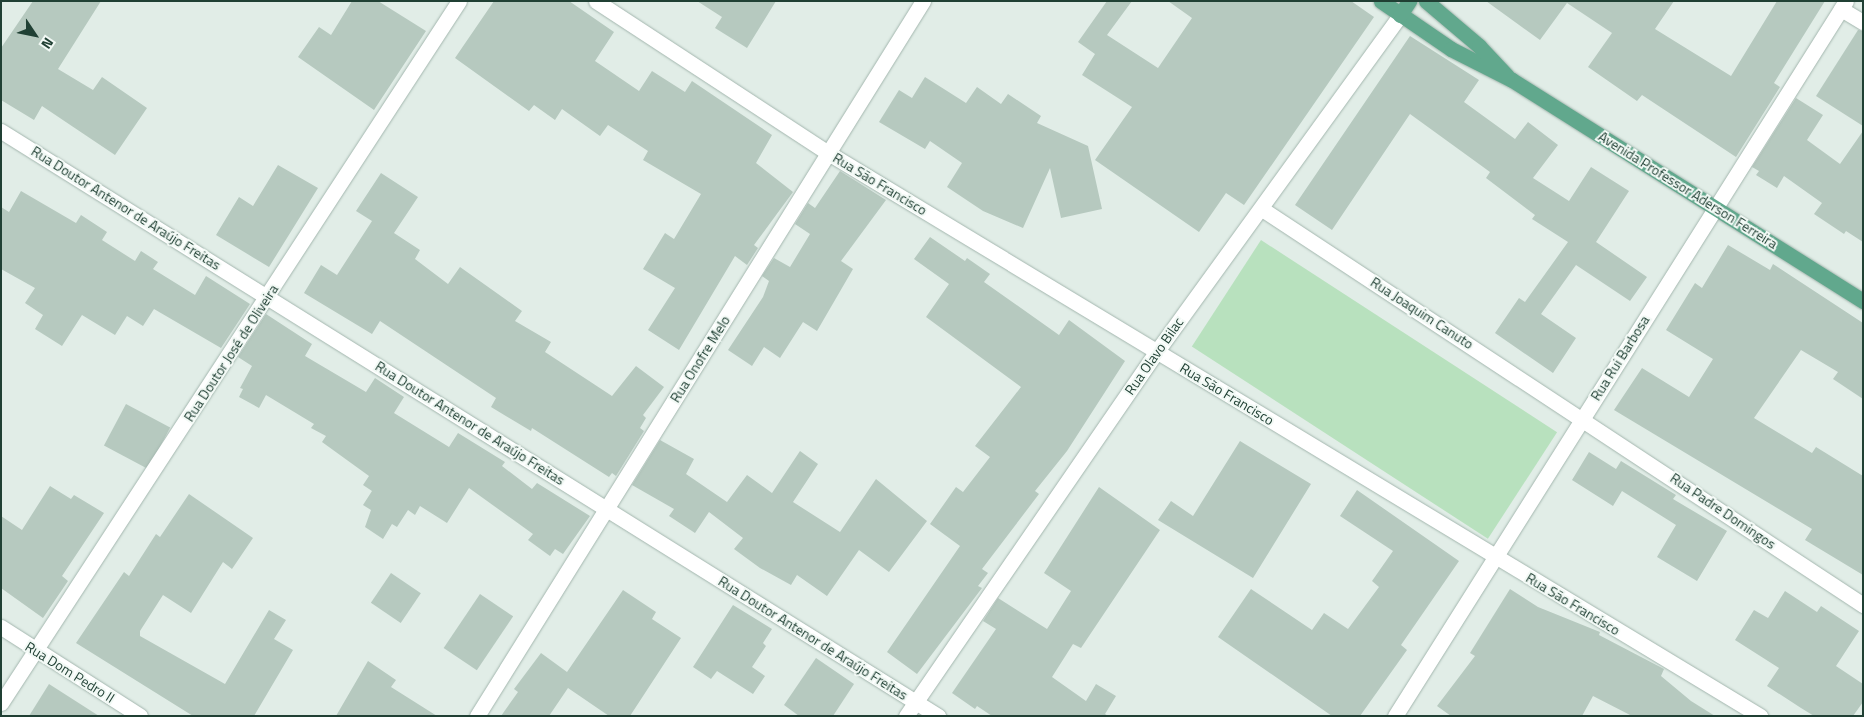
<!DOCTYPE html>
<html>
<head>
<meta charset="utf-8">
<style>
	body { margin:0 }
	#map { position:relative; width:1864px; height:717px; overflow:hidden; background:#e1ede7; font-family:"Titillium Web",sans-serif }
	div>[style] { position:absolute }
	[style*='--x'] { left:calc(var(--x)*1px); top:calc(var(--y)*1px); width:calc(var(--w)*1px); rotate:calc(var(--a)*1deg) }
	.green>* { inset:0; background:#b8e1be; transform-origin:0 0 }
	.building>* { inset:0; background:#b6c9bf; transform-origin:0 0 }
	.roads { filter:drop-shadow(0 0 1px #a3b6ae) drop-shadow(0 0 1px #a3b6ae) }
	.street>* { height:15px; margin:-7.5px; padding:0 7.5px; transform-origin:7.5px; border-radius:7.5px; background:#fff }
	.primary>* { height:15px; margin:-7.5px; padding:0 7.5px; transform-origin:7.5px; border-radius:7.5px; background:#61a88d }
	span { translate:-50% -50%; white-space:nowrap; text-align:center; line-height:1.15; -webkit-text-stroke:4px #f2f9f5; paint-order:stroke }
	.street-label { font-size:14px; color:#204034 }
	.frame { position:absolute; inset:0; border:2px solid #204034; pointer-events:none }
	.north { position:absolute; left:10px; top:10px; width:50px; height:50px; -webkit-text-stroke:4px #f2f9f5; paint-order:stroke; rotate:124deg; font-size:14px; font-weight:700; line-height:20px; text-align:center; color:#204034 }
	.north::after { content:''; display:block; margin:auto; width:18px; height:22px; background:#204034; clip-path:polygon(50% 0,100% 100%,50% 72%,0 100%) }
</style>
</head>
<body>
<div id="map">
	<div class="green">
		<div style="left:1261px;top:240px;width:353px;height:127px;rotate:33deg"></div>
	</div>
	<div class="building">
		<div style="clip-path:polygon(33px 1px,101px 1px,58px 69px,93px 90px,102px 77px,147px 108px,115px 155px,42px 106px,34px 120px,1px 100px,1px 48px)"></div>
		<div style="clip-path:polygon(352px 1px,378px 1px,426px 31px,374px 110px,298px 57px,319px 27px,331px 35px)"></div>
		<div style="clip-path:polygon(494px 1px,569px 1px,614px 32px,595px 61px,639px 91px,652px 71px,685px 92px,692px 81px,772px 135px,756px 163px,793px 192px,754px 245px,758px 248px,747px 265px,735px 256px,679px 350px,648px 330px,675px 288px,643px 269px,665px 233px,674px 239px,701px 194px,643px 160px,648px 151px,608px 125px,600px 136px,562px 109px,555px 120px,534px 105px,529px 111px,455px 58px)"></div>
		<div style="clip-path:polygon(697px 1px,776px 1px,747px 48px,715px 28px,722px 17px)"></div>
		<div style="clip-path:polygon(1107px 1px,1132px 1px,1107px 35px,1158px 68px,1192px 18px,1168px 1px,1351px 1px,1374px 17px,1244px 205px,1226px 193px,1199px 232px,1095px 160px,1132px 107px,1082px 75px,1095px 54px,1078px 42px)"></div>
		<div style="clip-path:polygon(1486px 1px,1674px 1px,1655px 29px,1731px 76px,1777px 1px,1825px 1px,1774px 83px,1780px 87px,1736px 157px,1642px 95px,1637px 101px,1588px 67px,1612px 33px,1567px 3px,1540px 40px)"></div>
		<div style="clip-path:polygon(1858px 30px,1863px 31px,1863px 126px,1816px 96px)"></div>
		<div style="clip-path:polygon(1410px 36px,1479px 80px,1464px 102px,1515px 139px,1528px 122px,1558px 145px,1533px 178px,1569px 201px,1591px 167px,1629px 191px,1596px 242px,1647px 277px,1630px 301px,1576px 265px,1541px 314px,1576px 338px,1553px 373px,1495px 333px,1519px 298px,1525px 302px,1568px 242px,1532px 219px,1535px 215px,1486px 178px,1490px 172px,1410px 114px,1332px 230px,1295px 205px)"></div>
		<div style="clip-path:polygon(925px 77px,966px 103px,977px 87px,1001px 104px,1008px 94px,1041px 116px,1037px 123px,1088px 146px,1102px 209px,1061px 218px,1050px 168px,1023px 228px,983px 211px,947px 187px,962px 163px,930px 141px,925px 149px,879px 122px,899px 90px,912px 98px)"></div>
		<div style="clip-path:polygon(1796px 98px,1823px 115px,1807px 140px,1840px 164px,1863px 131px,1863px 242px,1846px 231px,1844px 234px,1814px 214px,1822px 203px,1784px 176px,1777px 188px,1756px 175px,1759px 171px,1752px 167px)"></div>
		<div style="clip-path:polygon(278px 165px,318px 188px,269px 267px,216px 235px,239px 197px,253px 206px)"></div>
		<div style="clip-path:polygon(840px 171px,886px 200px,841px 261px,853px 269px,817px 331px,803px 322px,780px 358px,764px 347px,752px 366px,728px 350px,763px 297px,769px 281px,762px 276px,774px 258px,790px 267px,810px 234px,795px 224px,808px 203px,815px 208px)"></div>
		<div style="clip-path:polygon(381px 173px,418px 197px,394px 233px,420px 250px,415px 259px,448px 284px,460px 267px,522px 311px,515px 321px,551px 342px,545px 352px,612px 396px,636px 366px,664px 387px,643px 415px,646px 418px,640px 428px,644px 431px,616px 476px,612px 473px,609px 477px,532px 428px,531px 431px,491px 407px,496px 398px,380px 321px,372px 334px,304px 293px,321px 265px,337px 275px,372px 221px,356px 211px)"></div>
		<div style="clip-path:polygon(21px 191px,76px 223px,81px 215px,107px 232px,102px 240px,135px 261px,141px 251px,158px 262px,153px 269px,195px 295px,206px 276px,250px 304px,221px 348px,154px 309px,143px 326px,127px 316px,115px 335px,82px 315px,62px 346px,35px 329px,43px 315px,25px 303px,35px 288px,1px 269px,1px 207px,9px 212px)"></div>
		<div style="clip-path:polygon(930px 237px,965px 261px,967px 258px,990px 274px,984px 282px,1059px 335px,1069px 320px,1125px 361px,1067px 451px,1035px 491px,1039px 494px,982px 569px,988px 573px,978px 586px,982px 588px,917px 674px,887px 652px,960px 546px,930px 524px,956px 487px,963px 492px,990px 457px,975px 446px,1021px 387px,926px 317px,949px 284px,914px 259px)"></div>
		<div style="clip-path:polygon(1728px 245px,1770px 270px,1773px 264px,1863px 323px,1863px 399px,1833px 379px,1838px 372px,1801px 350px,1754px 418px,1812px 453px,1816px 447px,1863px 476px,1863px 575px,1805px 540px,1812px 529px,1614px 410px,1642px 368px,1689px 397px,1713px 359px,1666px 330px,1695px 283px,1702px 288px)"></div>
		<div style="clip-path:polygon(266px 314px,312px 344px,305px 356px,366px 392px,375px 378px,404px 397px,394px 413px,449px 447px,458px 433px,505px 462px,502px 466px,532px 489px,537px 483px,590px 516px,563px 554px,555px 549px,550px 556px,528px 540px,533px 534px,469px 488px,447px 523px,420px 506px,415px 515px,408px 510px,397px 527px,392px 524px,383px 539px,365px 527px,371px 510px,363px 505px,372px 491px,363px 485px,369px 476px,322px 442px,326px 436px,311px 428px,314px 424px,266px 395px,259px 408px,239px 397px,243px 389px,240px 388px,252px 366px,238px 357px)"></div>
		<div style="left:126px;top:404px;width:50px;height:47px;rotate:28deg"></div>
		<div style="clip-path:polygon(660px 440px,694px 459px,686px 474px,727px 502px,747px 475px,772px 493px,800px 451px,818px 464px,793px 502px,840px 532px,876px 479px,927px 521px,889px 572px,859px 550px,827px 596px,797px 575px,791px 585px,760px 568px,734px 549px,743px 538px,709px 512px,695px 533px,669px 516px,674px 509px,632px 485px)"></div>
		<div style="clip-path:polygon(1240px 441px,1311px 484px,1253px 578px,1158px 520px,1171px 501px,1193px 516px)"></div>
		<div style="clip-path:polygon(1589px 452px,1616px 469px,1621px 461px,1676px 495px,1673px 499px,1727px 531px,1697px 581px,1657px 557px,1676px 525px,1622px 491px,1613px 506px,1572px 480px)"></div>
		<div style="clip-path:polygon(50px 486px,71px 499px,74px 495px,104px 513px,62px 576px,68px 581px,43px 618px,1px 588px,1px 516px,22px 530px)"></div>
		<div style="clip-path:polygon(1099px 487px,1160px 530px,1081px 648px,1073px 644px,1052px 677px,1086px 701px,1096px 684px,1116px 696px,1105px 714px,1108px 716px,992px 716px,977px 706px,975px 709px,952px 693px,996px 629px,983px 621px,998px 598px,1047px 629px,1071px 591px,1044px 573px)"></div>
		<div style="clip-path:polygon(1357px 490px,1459px 561px,1401px 645px,1407px 650px,1360px 716px,1332px 716px,1218px 637px,1251px 589px,1312px 630px,1324px 613px,1348px 629px,1379px 587px,1372px 581px,1393px 551px,1340px 516px)"></div>
		<div style="clip-path:polygon(189px 494px,253px 538px,232px 569px,223px 562px,191px 613px,163px 595px,140px 631px,140px 636px,225px 684px,269px 610px,286px 620px,274px 639px,293px 650px,254px 716px,193px 716px,76px 643px,124px 572px,129px 576px,156px 534px,160px 537px)"></div>
		<div style="left:391px;top:573px;width:36px;height:36px;rotate:34deg"></div>
		<div style="clip-path:polygon(1510px 589px,1538px 607px,1600px 632px,1599px 635px,1664px 669px,1661px 676px,1691px 701px,1715px 716px,1632px 716px,1593px 696px,1582px 716px,1451px 716px,1437px 706px,1475px 656px,1470px 653px)"></div>
		<div style="clip-path:polygon(623px 590px,656px 612px,652px 619px,681px 638px,630px 716px,609px 716px,568px 688px,549px 716px,501px 716px,518px 692px,514px 689px,541px 653px,567px 672px)"></div>
		<div style="clip-path:polygon(1785px 591px,1817px 612px,1821px 606px,1859px 631px,1836px 666px,1863px 684px,1863px 702px,1853px 716px,1814px 716px,1801px 708px,1767px 686px,1779px 668px,1735px 640px,1754px 610px,1768px 618px)"></div>
		<div style="left:480px;top:594px;width:40px;height:65px;rotate:34deg"></div>
		<div style="clip-path:polygon(733px 605px,772px 629px,763px 643px,766px 646px,752px 667px,765px 676px,753px 694px,717px 671px,711px 679px,693px 667px)"></div>
		<div style="clip-path:polygon(816px 658px,854px 684px,833px 716px,799px 716px,784px 705px)"></div>
		<div style="clip-path:polygon(368px 661px,396px 680px,391px 687px,437px 716px,336px 716px)"></div>
		<div style="clip-path:polygon(49px 684px,99px 716px,29px 716px)"></div>
	</div>
	<div class="roads">
		<div class="street">
			<div style="--x:596;--y:1;--w:280;--a:33.2"></div>
			<div style="--x:830;--y:154;--w:1087;--a:31.14"></div>
			<div style="--x:1841;--y:9;--w:26;--a:31"></div>
			<div style="--x:1;--y:131;--w:1105;--a:31.98"></div>
			<div style="--x:1262;--y:209;--w:720;--a:33.38"></div>
			<div style="--x:1;--y:627;--w:165;--a:32.6"></div>
			<div style="--x:1;--y:703;--w:838;--a:-56.88"></div>
			<div style="--x:477;--y:716;--w:843;--a:-58.05"></div>
			<div style="--x:906;--y:716;--w:443;--a:-55.5"></div>
			<div style="--x:1157;--y:351;--w:415;--a:-54.1"></div>
			<div style="--x:1395;--y:716;--w:845;--a:-57.76"></div>
		</div>
		<div class="primary">
			<div style="--x:1381;--y:1;--w:85;--a:34.4"></div>
			<div style="--x:1451;--y:49;--w:68;--a:26.9"></div>
			<div style="--x:1512;--y:80;--w:415;--a:32.2"></div>
			<div style="--x:1426;--y:1;--w:70;--a:40.3"></div>
			<div style="--x:1479;--y:46;--w:41;--a:47"></div>
			<div style="--x:1400;--y:15;--w:17;--a:-57"></div>
		</div>
	</div>
	<div class="street-label">
		<span style="left:880px;top:184px;rotate:31deg">Rua São Francisco</span>
		<span style="left:1688px;top:190px;rotate:32deg">Avenida Professor Aderson Ferreira</span>
		<span style="left:126px;top:208px;rotate:32deg">Rua Doutor Antenor de Araújo Freitas</span>
		<span style="left:1422px;top:313px;rotate:33deg">Rua Joaquim Canuto</span>
		<span style="left:231px;top:353px;rotate:-57deg">Rua Doutor José de Oliveira</span>
		<span style="left:1154px;top:356px;rotate:-55deg">Rua Olavo Bilac</span>
		<span style="left:1620px;top:358px;rotate:-58deg">Rua Rui Barbosa</span>
		<span style="left:700px;top:359px;rotate:-58deg">Rua Onofre Melo</span>
		<span style="left:1227px;top:394px;rotate:31deg">Rua São Francisco</span>
		<span style="left:470px;top:423px;rotate:32deg">Rua Doutor Antenor de Araújo Freitas</span>
		<span style="left:1723px;top:511px;rotate:34deg">Rua Padre Domingos</span>
		<span style="left:1573px;top:604px;rotate:31deg">Rua São Francisco</span>
		<span style="left:813px;top:638px;rotate:32deg">Rua Doutor Antenor de Araújo Freitas</span>
		<span style="left:70px;top:672px;rotate:32deg">Rua Dom Pedro II</span>
	</div>
	<div class="frame"></div>
	<div class="north">N</div>
</div>
</body>
</html>
